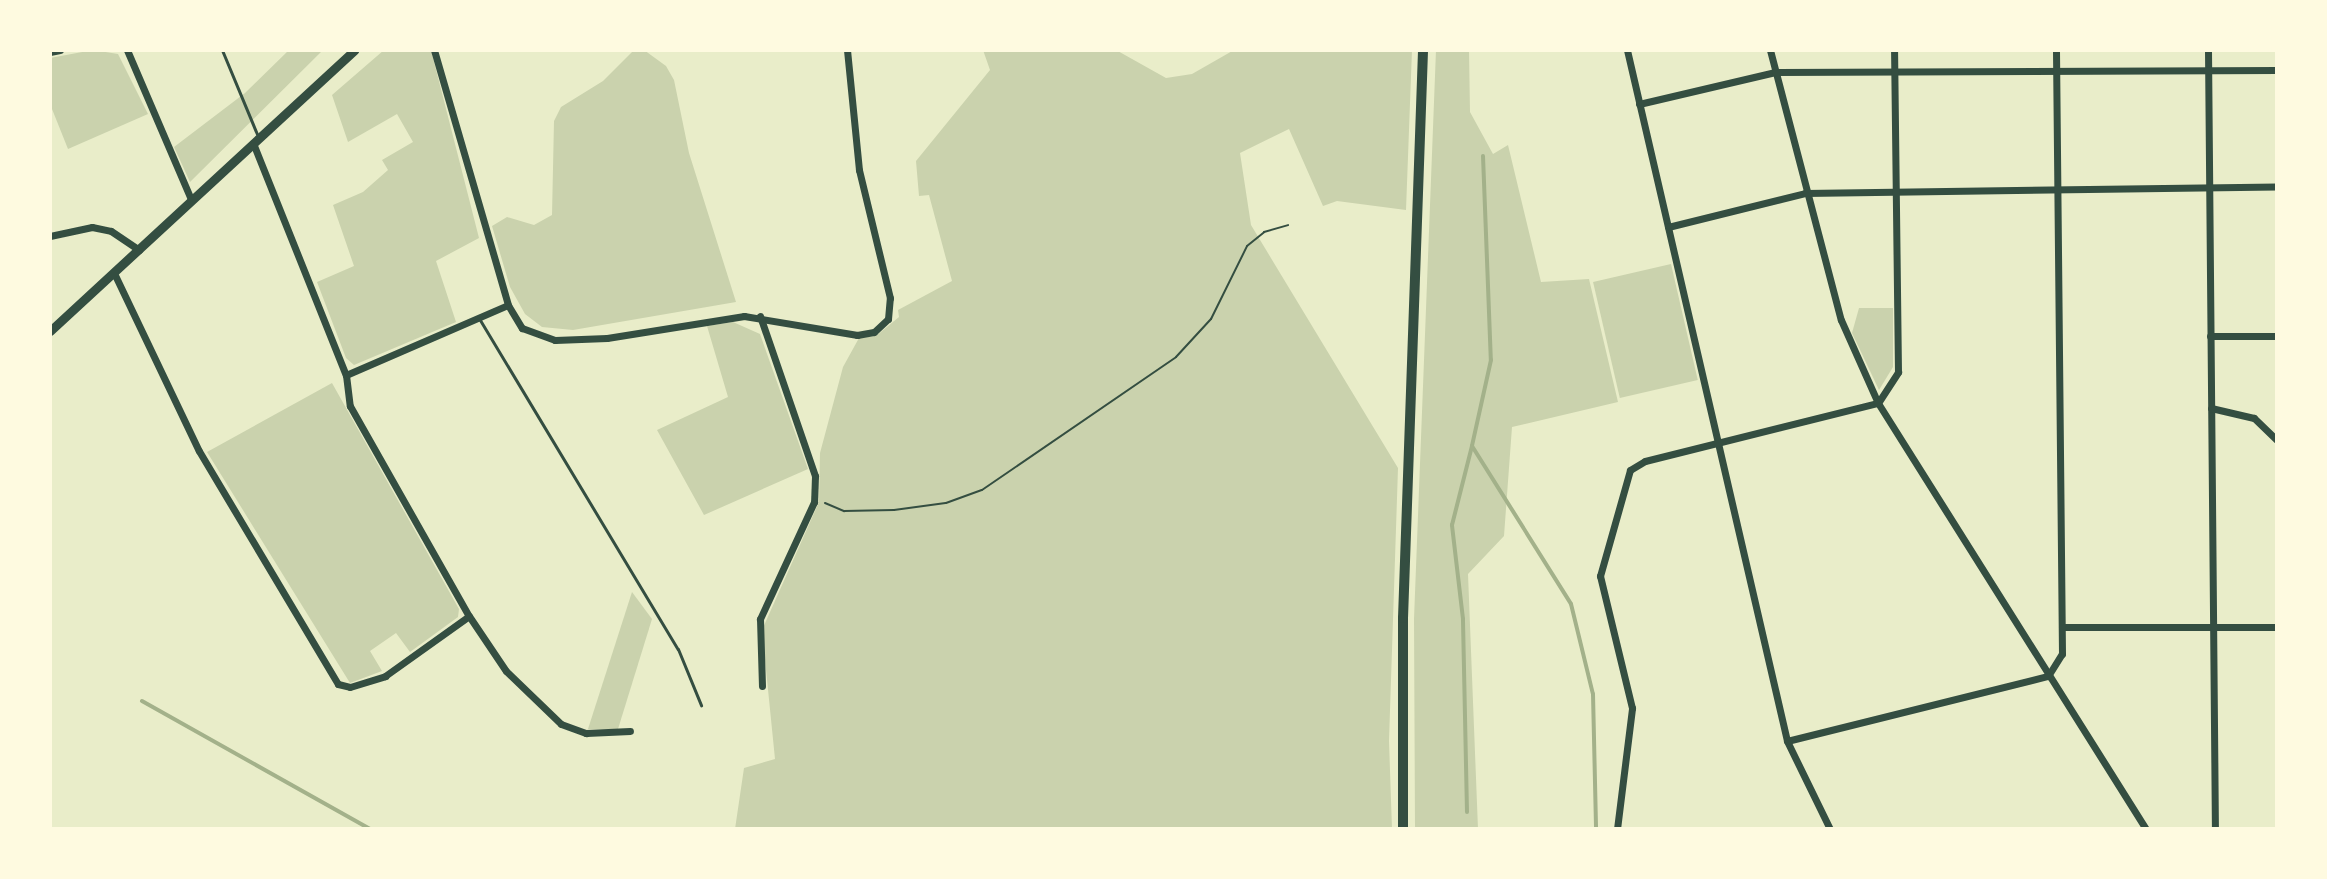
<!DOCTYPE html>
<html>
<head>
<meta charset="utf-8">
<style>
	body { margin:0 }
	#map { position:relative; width:2327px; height:879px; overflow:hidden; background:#e9edc9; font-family:"Fira Sans Condensed",sans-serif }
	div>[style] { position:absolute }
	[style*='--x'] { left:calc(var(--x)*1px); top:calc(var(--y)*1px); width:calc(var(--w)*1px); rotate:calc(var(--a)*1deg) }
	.green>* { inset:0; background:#cad2ad; transform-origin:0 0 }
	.stream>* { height:4px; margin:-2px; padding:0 2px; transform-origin:2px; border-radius:2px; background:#a3b18a }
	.path>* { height:2px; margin:-1px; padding:0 1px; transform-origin:1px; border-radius:1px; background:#344e41 }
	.service>* { height:3px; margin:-1.5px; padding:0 1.5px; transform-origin:1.5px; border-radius:1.5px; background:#344e41 }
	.minor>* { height:7px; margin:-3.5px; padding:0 3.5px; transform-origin:3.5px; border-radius:3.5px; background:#344e41 }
	.secondary>* { height:9px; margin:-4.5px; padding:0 4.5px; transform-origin:4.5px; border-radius:4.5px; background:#344e41 }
	.primary>* { height:10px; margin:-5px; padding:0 5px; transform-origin:5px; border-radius:5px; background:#344e41 }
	span { translate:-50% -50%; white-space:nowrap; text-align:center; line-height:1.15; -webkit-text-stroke:6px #fefae0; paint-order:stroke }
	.frame { position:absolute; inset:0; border:52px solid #fefae0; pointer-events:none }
</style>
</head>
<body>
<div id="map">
	<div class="green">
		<div style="clip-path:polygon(93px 50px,118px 54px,148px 114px,68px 149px,50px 104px,50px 58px)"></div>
		<div style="clip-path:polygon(289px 50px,323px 50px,190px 182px,174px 147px,245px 93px)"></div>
		<div style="clip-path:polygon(384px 50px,431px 50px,479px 238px,436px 261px,456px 322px,354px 365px,346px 358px,317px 282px,354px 266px,333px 205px,363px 192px,388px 170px,382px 160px,413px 142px,397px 114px,348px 142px,332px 95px)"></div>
		<div style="clip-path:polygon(644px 50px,666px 66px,674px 80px,689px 153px,736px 302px,573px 330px,542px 327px,525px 314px,510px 287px,492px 226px,507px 217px,534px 225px,552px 215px,554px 121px,561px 107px,603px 81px,632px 52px)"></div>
		<div style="clip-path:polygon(983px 50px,1116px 50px,1166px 78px,1192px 74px,1234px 50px,1412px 50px,1406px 210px,1337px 201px,1323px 206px,1289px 129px,1240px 153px,1251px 225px,1398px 468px,1389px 741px,1392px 829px,735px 829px,744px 768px,775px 759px,762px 630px,819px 502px,820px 453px,843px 367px,859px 338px,876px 336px,899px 317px,898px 310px,952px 281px,929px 195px,919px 196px,916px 161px,990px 70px)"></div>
		<div style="clip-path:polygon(1436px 50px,1469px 50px,1470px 112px,1493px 154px,1508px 145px,1541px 282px,1589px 279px,1618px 402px,1512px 427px,1504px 536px,1468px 574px,1478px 829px,1415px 829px,1414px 619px)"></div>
		<div style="left:1671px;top:264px;width:119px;height:80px;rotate:77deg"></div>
		<div style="clip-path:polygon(1859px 308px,1893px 308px,1893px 367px,1879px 390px,1852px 333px)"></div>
		<div style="clip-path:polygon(733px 322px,760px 334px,808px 469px,704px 515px,657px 430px,728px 397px,707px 326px)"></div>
		<div style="clip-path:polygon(332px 383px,459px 609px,458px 617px,410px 652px,396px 633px,370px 651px,382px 671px,350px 683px,207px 452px)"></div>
		<div style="clip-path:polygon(632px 592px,652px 619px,618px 729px,588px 729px)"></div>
	</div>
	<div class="stream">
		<div style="--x:1483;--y:156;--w:204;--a:87.8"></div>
		<div style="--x:1491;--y:360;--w:88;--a:102.5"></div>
		<div style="--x:1472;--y:446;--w:186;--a:57.9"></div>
		<div style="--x:1571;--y:604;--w:93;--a:76.3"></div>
		<div style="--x:1593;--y:694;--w:135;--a:88.7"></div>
		<div style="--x:142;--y:701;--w:261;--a:29.3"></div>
		<div style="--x:1467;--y:812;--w:193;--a:-91.2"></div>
		<div style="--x:1463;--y:619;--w:95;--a:-96.7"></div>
		<div style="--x:1452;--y:525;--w:81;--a:-75.8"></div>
	</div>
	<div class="path">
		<div style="--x:825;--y:503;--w:21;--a:23"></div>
		<div style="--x:844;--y:511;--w:50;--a:-1.1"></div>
		<div style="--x:894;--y:510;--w:52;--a:-7.7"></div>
		<div style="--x:946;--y:503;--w:38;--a:-20"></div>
		<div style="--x:982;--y:490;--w:235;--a:-34.4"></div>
		<div style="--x:1176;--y:357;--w:52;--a:-47.4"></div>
		<div style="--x:1211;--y:319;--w:81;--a:-63.7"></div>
		<div style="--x:1247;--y:246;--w:22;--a:-39"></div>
		<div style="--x:1264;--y:232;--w:25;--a:-16"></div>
	</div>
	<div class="service">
		<div style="--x:222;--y:50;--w:91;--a:67.4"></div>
		<div style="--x:480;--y:320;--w:384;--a:59"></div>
		<div style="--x:678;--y:649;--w:61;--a:67.7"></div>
	</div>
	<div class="minor">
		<div style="--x:127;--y:50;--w:162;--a:66.8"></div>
		<div style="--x:434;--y:50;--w:266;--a:73.8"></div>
		<div style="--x:508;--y:305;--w:27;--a:59"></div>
		<div style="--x:522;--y:328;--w:35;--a:20"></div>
		<div style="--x:555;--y:340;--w:52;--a:-2.2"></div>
		<div style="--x:607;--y:338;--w:139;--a:-9.1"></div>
		<div style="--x:744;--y:316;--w:115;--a:9.5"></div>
		<div style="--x:857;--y:335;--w:17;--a:-10"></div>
		<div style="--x:874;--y:332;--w:19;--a:-43"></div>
		<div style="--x:888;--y:319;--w:21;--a:-85"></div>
		<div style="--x:890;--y:298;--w:132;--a:-103.6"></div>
		<div style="--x:859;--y:170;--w:121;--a:-95.7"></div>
		<div style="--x:1627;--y:50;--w:709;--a:76.96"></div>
		<div style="--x:1787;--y:741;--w:98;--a:64"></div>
		<div style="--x:1770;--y:50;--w:279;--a:75.3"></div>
		<div style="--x:1841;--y:320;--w:91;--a:66"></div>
		<div style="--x:1878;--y:403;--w:503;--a:57.83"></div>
		<div style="--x:2208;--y:50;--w:779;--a:89.49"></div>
		<div style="--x:50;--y:52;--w:10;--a:-11"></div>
		<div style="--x:1639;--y:104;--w:140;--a:-13.2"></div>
		<div style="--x:1775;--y:72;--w:502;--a:-0.23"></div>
		<div style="--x:253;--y:143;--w:250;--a:68.2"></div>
		<div style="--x:346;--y:375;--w:31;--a:83"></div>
		<div style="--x:350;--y:406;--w:241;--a:60.5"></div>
		<div style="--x:469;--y:616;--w:66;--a:56.1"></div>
		<div style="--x:506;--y:671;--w:76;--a:43.9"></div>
		<div style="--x:561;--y:724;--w:27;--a:20"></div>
		<div style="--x:586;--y:733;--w:44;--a:-2.6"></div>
		<div style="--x:1668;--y:227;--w:141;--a:-13.9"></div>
		<div style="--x:1805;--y:193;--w:472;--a:-0.8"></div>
		<div style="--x:50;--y:236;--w:43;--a:-12.1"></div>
		<div style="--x:92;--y:227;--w:19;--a:12"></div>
		<div style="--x:111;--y:231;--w:34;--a:34"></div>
		<div style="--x:114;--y:273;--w:197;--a:64.5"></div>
		<div style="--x:199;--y:451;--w:271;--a:59.2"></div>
		<div style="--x:338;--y:684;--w:12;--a:14"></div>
		<div style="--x:350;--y:687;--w:37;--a:-17"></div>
		<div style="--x:385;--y:676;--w:103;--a:-35.5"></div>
		<div style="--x:760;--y:316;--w:169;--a:71"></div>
		<div style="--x:815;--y:476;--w:26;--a:92"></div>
		<div style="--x:814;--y:502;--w:129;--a:114.8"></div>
		<div style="--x:760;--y:619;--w:67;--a:88.3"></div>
		<div style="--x:2210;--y:336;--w:67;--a:0"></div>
		<div style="--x:346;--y:375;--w:176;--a:-23.4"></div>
		<div style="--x:2211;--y:408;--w:44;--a:13.1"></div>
		<div style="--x:2254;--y:418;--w:32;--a:44"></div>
		<div style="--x:2062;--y:627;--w:215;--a:0"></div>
		<div style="--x:2048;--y:676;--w:26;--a:-58"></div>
		<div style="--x:2062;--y:654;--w:604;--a:-90.57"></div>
		<div style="--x:1787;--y:741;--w:269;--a:-14"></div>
		<div style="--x:1617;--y:829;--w:122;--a:-82.9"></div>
		<div style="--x:1632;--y:708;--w:136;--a:-103.6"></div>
		<div style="--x:1600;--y:576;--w:110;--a:-74.2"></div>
		<div style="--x:1630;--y:470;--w:17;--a:-31"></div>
		<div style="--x:1645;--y:461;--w:240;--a:-14"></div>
		<div style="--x:1878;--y:403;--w:37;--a:-57"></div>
		<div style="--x:1898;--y:372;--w:322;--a:-90.7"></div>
	</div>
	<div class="secondary">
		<div style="--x:50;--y:331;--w:414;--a:-42.7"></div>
	</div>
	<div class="primary">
		<div style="--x:1403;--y:829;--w:211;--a:-90"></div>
		<div style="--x:1403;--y:618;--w:568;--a:-87.98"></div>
	</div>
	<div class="frame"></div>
</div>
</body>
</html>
